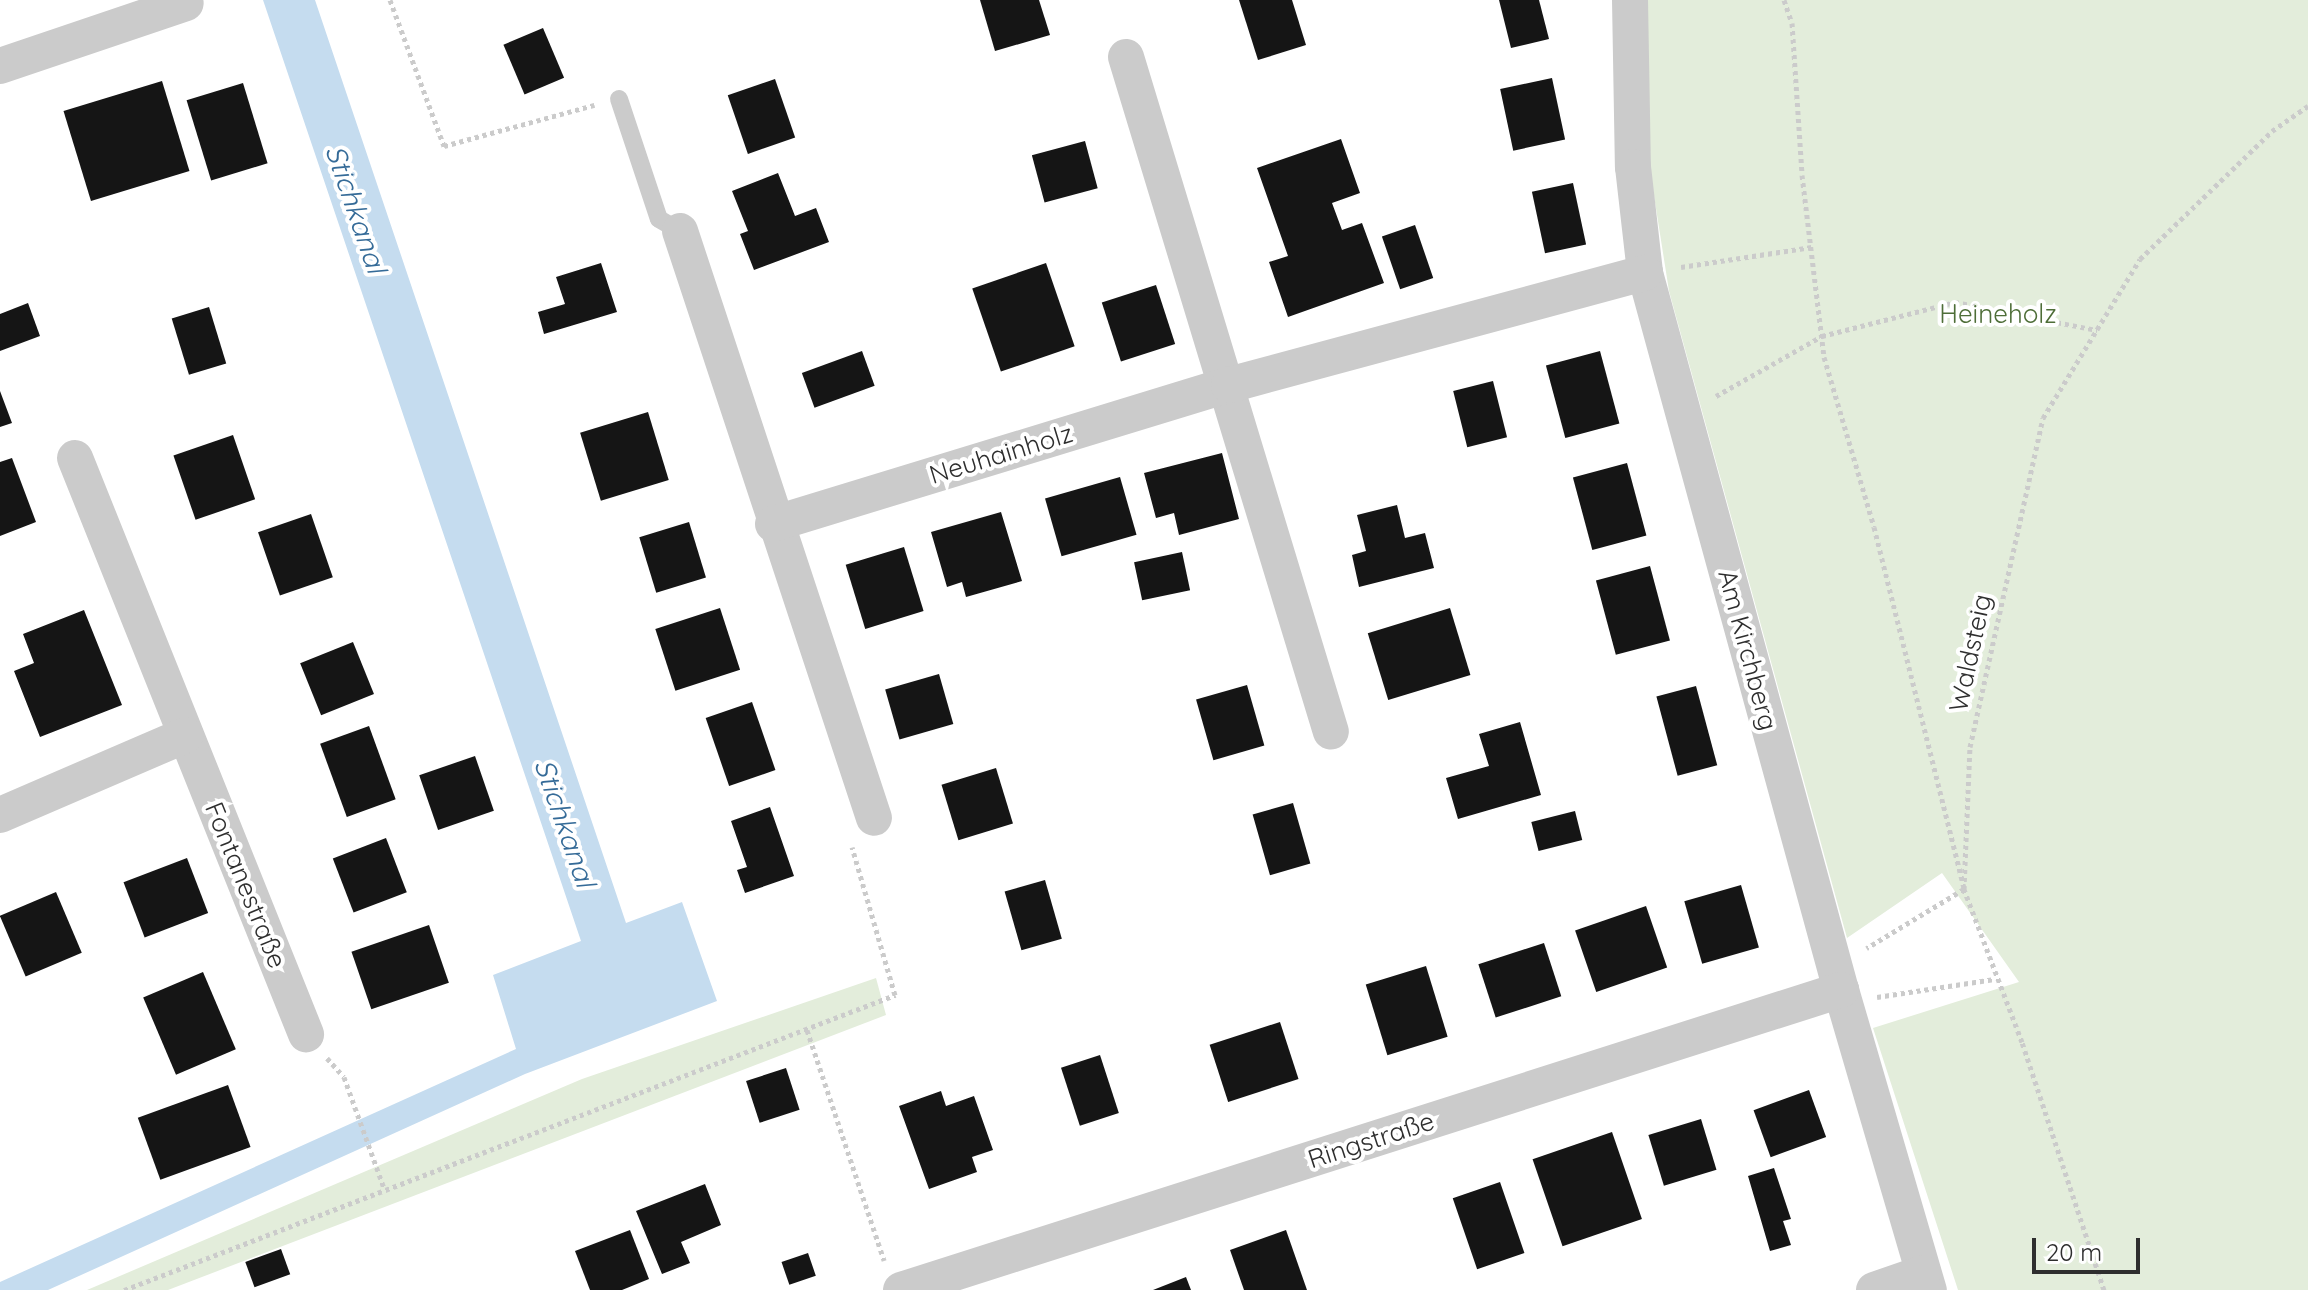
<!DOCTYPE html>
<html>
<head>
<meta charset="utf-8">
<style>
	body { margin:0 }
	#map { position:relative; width:2308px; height:1290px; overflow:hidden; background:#fff; font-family:Quicksand,sans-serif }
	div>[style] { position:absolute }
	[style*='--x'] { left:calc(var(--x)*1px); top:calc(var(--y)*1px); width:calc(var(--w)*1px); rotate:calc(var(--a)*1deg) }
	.green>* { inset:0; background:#e3eddb }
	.water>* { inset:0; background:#c5dcef }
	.building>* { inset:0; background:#151515; transform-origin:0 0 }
	.path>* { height:5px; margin-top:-2.5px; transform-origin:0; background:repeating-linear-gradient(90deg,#cbcbcb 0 4px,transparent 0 8px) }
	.service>* { height:18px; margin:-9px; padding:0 9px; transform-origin:9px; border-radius:9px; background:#cbcbcb }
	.minor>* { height:36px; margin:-18px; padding:0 18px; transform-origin:18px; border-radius:18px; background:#cbcbcb }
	span { translate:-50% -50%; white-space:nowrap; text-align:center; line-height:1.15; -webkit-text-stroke:8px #fff; paint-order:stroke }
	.park-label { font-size:26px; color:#4e6e38 }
	.street-label { font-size:26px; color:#2e2e2e }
	.water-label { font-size:28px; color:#356b98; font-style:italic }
	.scale { position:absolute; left:2032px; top:1238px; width:108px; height:36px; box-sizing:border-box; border:4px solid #2e2e2e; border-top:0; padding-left:10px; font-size:24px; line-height:28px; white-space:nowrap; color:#2e2e2e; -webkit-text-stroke:6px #fff; paint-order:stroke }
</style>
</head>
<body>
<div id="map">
	<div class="green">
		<div style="clip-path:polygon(1646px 0,2308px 0,2308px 1290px,1958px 1290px,1873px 1028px,2019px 982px,1942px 873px,1847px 938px,1669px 291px,1649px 164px)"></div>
		<div style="clip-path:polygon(876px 978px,886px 1015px,168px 1290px,87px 1290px,582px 1079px)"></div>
	</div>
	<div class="water">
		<div style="clip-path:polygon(263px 0,315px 0,626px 923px,682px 902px,717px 1001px,525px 1074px,48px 1290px,0 1290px,0 1282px,516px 1049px,493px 975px,581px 941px)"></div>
	</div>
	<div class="building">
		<div style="clip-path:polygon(980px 0,1039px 0,1050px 35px,995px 51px)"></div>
		<div style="clip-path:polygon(1239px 0,1292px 0,1306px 45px,1258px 60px)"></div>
		<div style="clip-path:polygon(1499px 0,1539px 0,1549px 39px,1511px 48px)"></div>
		<div style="left:543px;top:28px;width:54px;height:43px;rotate:67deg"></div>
		<div style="left:1552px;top:78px;width:63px;height:53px;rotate:78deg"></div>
		<div style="left:775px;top:79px;width:62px;height:50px;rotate:71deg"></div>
		<div style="left:162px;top:81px;width:94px;height:103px;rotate:73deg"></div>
		<div style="left:243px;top:83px;width:84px;height:59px;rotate:73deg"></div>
		<div style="clip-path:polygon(1341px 139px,1360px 193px,1332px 203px,1342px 230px,1362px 223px,1384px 283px,1288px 317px,1269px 262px,1288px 256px,1257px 168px)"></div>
		<div style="left:1085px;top:141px;width:49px;height:55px;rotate:75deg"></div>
		<div style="clip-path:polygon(778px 173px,795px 216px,816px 208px,829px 242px,754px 270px,740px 234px,748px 231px,732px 191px)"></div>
		<div style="left:1573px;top:183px;width:63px;height:42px;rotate:78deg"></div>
		<div style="left:1415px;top:225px;width:56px;height:35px;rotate:71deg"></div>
		<div style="clip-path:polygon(601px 263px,617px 312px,544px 334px,538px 312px,565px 304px,556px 277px)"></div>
		<div style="left:1046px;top:263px;width:88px;height:78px;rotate:71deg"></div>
		<div style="left:1156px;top:285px;width:62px;height:57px;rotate:72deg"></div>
		<div style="clip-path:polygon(28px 303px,40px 336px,0 351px,0 314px)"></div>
		<div style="left:209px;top:307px;width:59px;height:39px;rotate:73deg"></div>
		<div style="left:862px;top:351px;width:37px;height:64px;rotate:70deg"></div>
		<div style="left:1600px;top:351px;width:75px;height:56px;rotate:75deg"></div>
		<div style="left:1493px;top:381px;width:58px;height:41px;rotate:76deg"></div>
		<div style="clip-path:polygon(0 391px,12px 423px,0 427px)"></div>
		<div style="left:648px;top:412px;width:71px;height:71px;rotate:73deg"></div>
		<div style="left:233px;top:435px;width:68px;height:63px;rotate:71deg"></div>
		<div style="clip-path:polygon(1222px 453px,1239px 519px,1179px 535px,1174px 513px,1156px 518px,1144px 473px)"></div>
		<div style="clip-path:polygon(12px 458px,36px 522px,0 536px,0 462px)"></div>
		<div style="left:1627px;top:463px;width:75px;height:56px;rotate:75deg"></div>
		<div style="left:1120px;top:477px;width:60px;height:78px;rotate:74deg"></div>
		<div style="clip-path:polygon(1397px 505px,1405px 538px,1425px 533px,1434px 568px,1359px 587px,1352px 555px,1366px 551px,1357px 515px)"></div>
		<div style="clip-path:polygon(1001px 512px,1022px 581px,966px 597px,962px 582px,947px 587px,931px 532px)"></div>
		<div style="left:311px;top:514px;width:67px;height:56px;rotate:71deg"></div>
		<div style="left:689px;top:522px;width:58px;height:52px;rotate:73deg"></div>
		<div style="left:904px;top:547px;width:67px;height:61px;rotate:73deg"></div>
		<div style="left:1182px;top:552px;width:39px;height:49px;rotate:78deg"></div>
		<div style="left:1650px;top:566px;width:77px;height:56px;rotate:75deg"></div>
		<div style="left:720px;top:608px;width:65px;height:68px;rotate:72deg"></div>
		<div style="left:1450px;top:608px;width:70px;height:86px;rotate:73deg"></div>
		<div style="clip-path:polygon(84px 610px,122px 705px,40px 737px,14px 671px,34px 663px,23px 634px)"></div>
		<div style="left:353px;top:642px;width:56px;height:57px;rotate:68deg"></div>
		<div style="left:939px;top:674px;width:52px;height:56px;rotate:74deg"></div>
		<div style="left:1247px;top:685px;width:63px;height:53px;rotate:74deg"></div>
		<div style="left:1696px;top:686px;width:82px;height:41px;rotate:75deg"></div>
		<div style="left:752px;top:702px;width:72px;height:49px;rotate:71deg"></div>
		<div style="clip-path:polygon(1520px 722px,1541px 795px,1458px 819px,1446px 778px,1489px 766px,1479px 734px)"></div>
		<div style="left:369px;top:726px;width:78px;height:52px;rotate:70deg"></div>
		<div style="left:475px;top:756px;width:58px;height:59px;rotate:71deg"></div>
		<div style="left:996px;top:768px;width:58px;height:57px;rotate:73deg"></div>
		<div style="left:1293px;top:803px;width:63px;height:42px;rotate:74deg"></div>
		<div style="clip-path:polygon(770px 807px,794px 876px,745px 893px,737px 870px,747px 867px,731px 821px)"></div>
		<div style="left:1575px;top:811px;width:30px;height:45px;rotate:76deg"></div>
		<div style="left:386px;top:838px;width:58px;height:57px;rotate:69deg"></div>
		<div style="left:187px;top:858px;width:59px;height:68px;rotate:69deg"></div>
		<div style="left:1045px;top:880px;width:61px;height:42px;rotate:74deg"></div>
		<div style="left:1741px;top:885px;width:65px;height:59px;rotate:74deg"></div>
		<div style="left:56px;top:892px;width:66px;height:61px;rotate:67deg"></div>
		<div style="left:1646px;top:906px;width:65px;height:75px;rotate:71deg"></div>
		<div style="left:429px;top:925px;width:61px;height:82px;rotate:71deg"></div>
		<div style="left:1544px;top:943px;width:56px;height:69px;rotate:72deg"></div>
		<div style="left:1426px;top:966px;width:74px;height:63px;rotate:73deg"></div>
		<div style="left:203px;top:972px;width:84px;height:65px;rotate:67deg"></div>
		<div style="left:1280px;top:1022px;width:60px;height:74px;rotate:72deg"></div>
		<div style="left:1100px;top:1055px;width:61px;height:41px;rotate:72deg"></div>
		<div style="left:786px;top:1068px;width:44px;height:42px;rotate:72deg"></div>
		<div style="left:228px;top:1085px;width:66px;height:96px;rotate:70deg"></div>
		<div style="left:1809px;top:1090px;width:50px;height:59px;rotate:70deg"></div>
		<div style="clip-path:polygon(941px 1091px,946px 1106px,974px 1096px,993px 1150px,972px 1157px,977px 1172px,929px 1189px,899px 1106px)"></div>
		<div style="left:1701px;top:1119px;width:53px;height:55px;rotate:73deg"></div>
		<div style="left:1612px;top:1132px;width:92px;height:84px;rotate:71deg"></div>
		<div style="clip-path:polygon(1774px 1168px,1791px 1219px,1783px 1221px,1791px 1245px,1770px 1251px,1748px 1176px)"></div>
		<div style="left:1500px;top:1182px;width:75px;height:50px;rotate:71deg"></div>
		<div style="clip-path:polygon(705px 1184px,721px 1225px,681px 1242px,690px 1263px,662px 1274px,636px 1211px)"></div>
		<div style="clip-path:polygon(630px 1230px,649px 1279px,622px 1290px,590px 1290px,575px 1251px)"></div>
		<div style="clip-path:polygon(1286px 1230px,1307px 1290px,1244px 1290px,1230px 1250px)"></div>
		<div style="left:281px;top:1249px;width:27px;height:38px;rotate:70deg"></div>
		<div style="left:808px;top:1253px;width:24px;height:28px;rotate:71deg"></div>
		<div style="clip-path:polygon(1186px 1277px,1191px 1290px,1153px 1290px)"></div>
	</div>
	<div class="path">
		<div style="--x:390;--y:0;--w:156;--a:69.7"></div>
		<div style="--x:444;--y:146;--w:156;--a:-15.3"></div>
		<div style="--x:1784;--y:0;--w:24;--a:71"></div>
		<div style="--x:1792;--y:23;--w:152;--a:86.2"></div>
		<div style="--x:1802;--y:175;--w:183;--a:83.1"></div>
		<div style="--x:1824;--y:357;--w:177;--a:73.6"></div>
		<div style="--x:1874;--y:527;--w:373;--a:76"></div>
		<div style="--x:1964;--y:889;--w:114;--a:148.7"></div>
		<div style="--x:1681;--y:267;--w:132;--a:-8.7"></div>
		<div style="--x:1716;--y:396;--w:122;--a:-29.5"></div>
		<div style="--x:1822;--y:336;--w:137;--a:-14.3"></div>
		<div style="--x:1955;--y:302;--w:145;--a:11.2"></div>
		<div style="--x:1877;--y:997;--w:119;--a:-8.7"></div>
		<div style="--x:807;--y:1030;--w:243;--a:71.5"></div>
		<div style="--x:327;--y:1058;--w:25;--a:48"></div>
		<div style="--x:344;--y:1077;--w:118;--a:70.2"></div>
		<div style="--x:124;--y:1290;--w:826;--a:-20.94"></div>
		<div style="--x:895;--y:995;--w:154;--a:-106.2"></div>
		<div style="--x:2104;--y:1290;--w:261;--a:-108.3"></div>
		<div style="--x:2022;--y:1042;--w:164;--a:-110.8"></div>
		<div style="--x:1964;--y:889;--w:142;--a:-87.6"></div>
		<div style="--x:1970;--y:747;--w:337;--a:-77.5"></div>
		<div style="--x:2043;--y:418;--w:186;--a:-58.6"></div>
		<div style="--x:2140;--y:259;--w:184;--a:-44.1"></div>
		<div style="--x:2272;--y:131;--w:44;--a:-34.8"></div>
	</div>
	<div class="service">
		<div style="--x:619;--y:99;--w:126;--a:71.6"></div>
		<div style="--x:659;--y:219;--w:24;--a:30"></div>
	</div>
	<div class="minor">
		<div style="--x:1630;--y:0;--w:167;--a:89"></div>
		<div style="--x:1633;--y:167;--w:107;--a:83.5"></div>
		<div style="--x:1645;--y:273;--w:743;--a:74.71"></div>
		<div style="--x:1841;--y:990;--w:313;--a:73.7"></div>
		<div style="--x:1126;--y:57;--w:705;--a:73.11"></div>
		<div style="--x:0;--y:66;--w:196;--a:-18.7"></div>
		<div style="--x:680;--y:231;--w:618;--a:71.71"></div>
		<div style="--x:75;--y:458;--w:621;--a:68.15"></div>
		<div style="--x:773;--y:524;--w:477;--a:-17"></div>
		<div style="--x:1229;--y:385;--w:431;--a:-15.1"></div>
		<div style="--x:0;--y:815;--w:202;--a:-23.3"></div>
		<div style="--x:901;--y:1290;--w:987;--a:-17.7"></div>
		<div style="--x:1874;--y:1290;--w:52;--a:-19.1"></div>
	</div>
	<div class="park-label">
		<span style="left:1998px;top:314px">Heineholz</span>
	</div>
	<div class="street-label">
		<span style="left:1001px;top:454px;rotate:-17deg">Neuhainholz</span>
		<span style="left:1748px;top:650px;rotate:75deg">Am Kirchberg</span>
		<span style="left:1970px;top:653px;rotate:-78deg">Waldsteig</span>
		<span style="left:246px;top:885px;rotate:68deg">Fontanestraße</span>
		<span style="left:1371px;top:1140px;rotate:-18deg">Ringstraße</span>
	</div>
	<div class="water-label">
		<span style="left:356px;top:209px;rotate:71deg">Stichkanal</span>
		<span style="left:565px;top:823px;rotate:71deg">Stichkanal</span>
	</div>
	<div class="scale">20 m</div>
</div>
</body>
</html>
